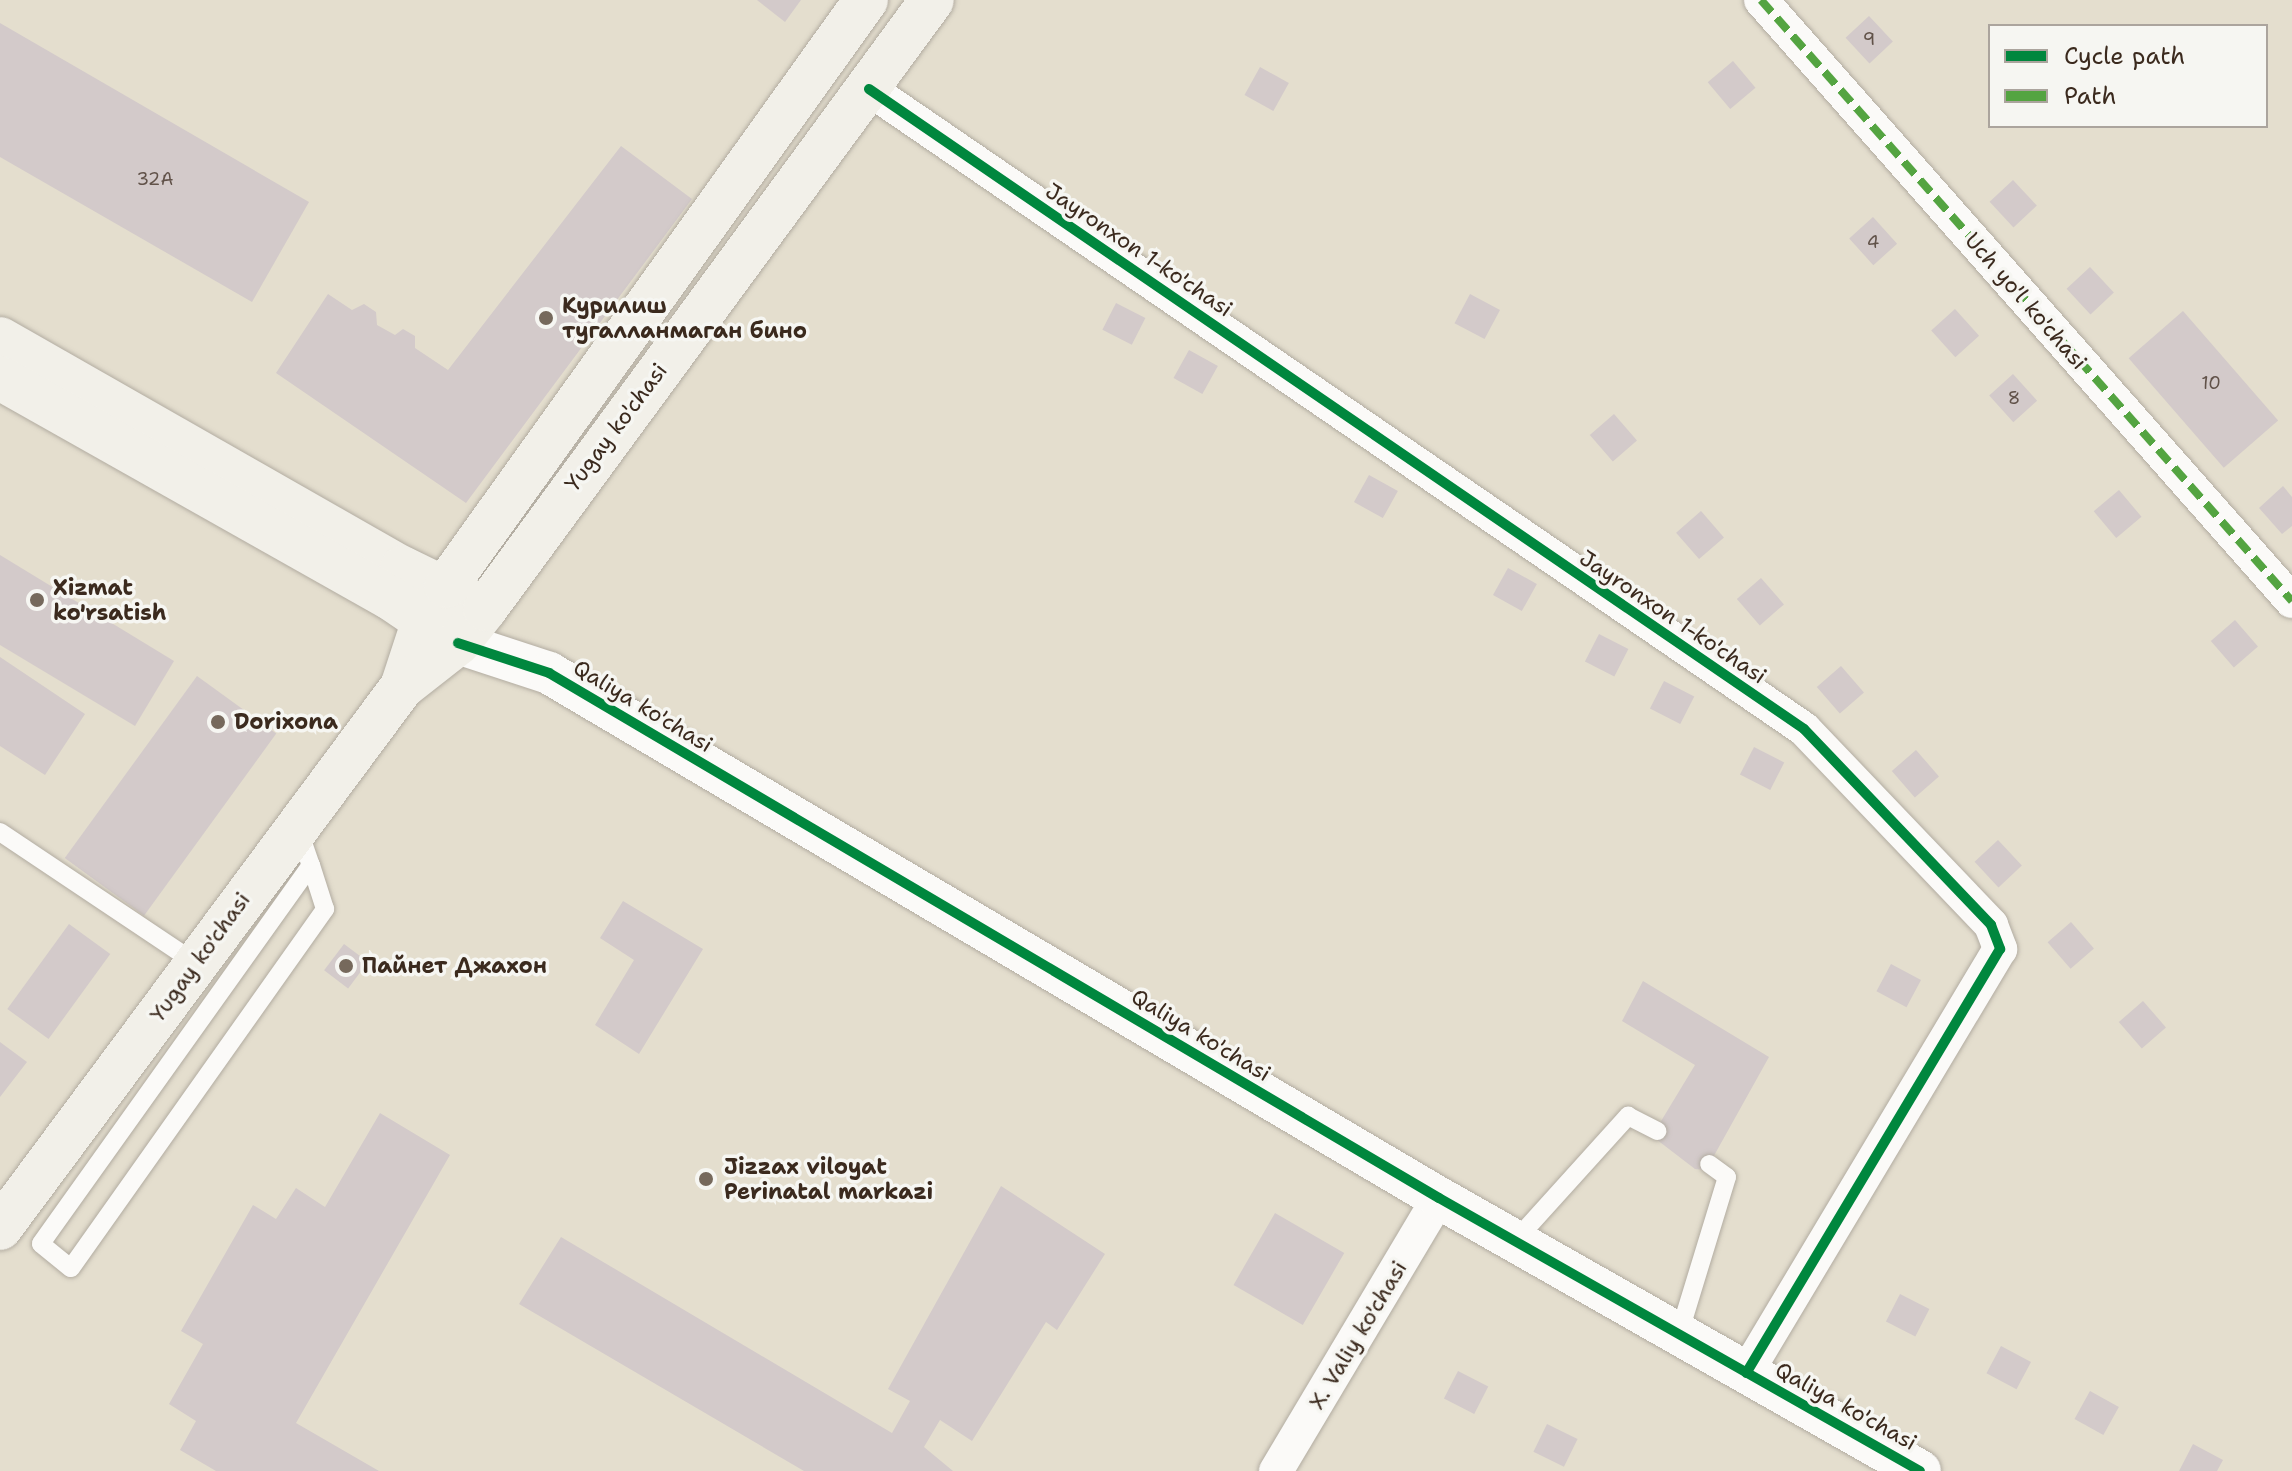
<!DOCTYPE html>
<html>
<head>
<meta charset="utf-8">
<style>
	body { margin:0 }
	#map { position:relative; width:2292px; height:1471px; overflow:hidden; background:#e4dece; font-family:"Shantell Sans",sans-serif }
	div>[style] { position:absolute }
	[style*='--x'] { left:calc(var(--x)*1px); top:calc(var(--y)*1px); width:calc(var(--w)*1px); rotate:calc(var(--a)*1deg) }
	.building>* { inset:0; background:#d3caca; transform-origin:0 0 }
	.roads { filter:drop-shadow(0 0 2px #b2aca1) drop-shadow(0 0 2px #b2aca1) }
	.service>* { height:18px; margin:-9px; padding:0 9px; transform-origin:9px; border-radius:9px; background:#fbfaf8 }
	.minor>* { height:34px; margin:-17px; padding:0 17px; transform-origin:17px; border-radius:17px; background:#fbfaf8 }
	.tertiary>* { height:42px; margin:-21px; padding:0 21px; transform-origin:21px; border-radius:21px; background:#fbfaf8 }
	.secondary>* { height:44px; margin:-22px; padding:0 22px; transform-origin:22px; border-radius:22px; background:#f2f0e9 }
	.quiet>* { height:8px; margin-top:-4px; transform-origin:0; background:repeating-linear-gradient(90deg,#54a441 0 16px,transparent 0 24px) }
	.cycleway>* { height:10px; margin:-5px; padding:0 5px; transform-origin:5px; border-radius:5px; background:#00873e }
	.dots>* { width:22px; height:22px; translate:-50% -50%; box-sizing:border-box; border:4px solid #f6f6f2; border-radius:50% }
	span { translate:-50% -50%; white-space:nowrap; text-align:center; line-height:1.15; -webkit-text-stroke:7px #f6f6f2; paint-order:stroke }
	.number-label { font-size:18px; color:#615249 }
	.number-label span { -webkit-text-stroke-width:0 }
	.street-label { font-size:22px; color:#3b2a1e }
	.poi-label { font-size:22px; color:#3b2a1e; font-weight:700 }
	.left { translate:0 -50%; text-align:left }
	.legend { position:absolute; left:1988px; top:24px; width:280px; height:104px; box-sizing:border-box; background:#f6f6f2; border:2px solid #aba49d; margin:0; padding:10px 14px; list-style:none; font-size:24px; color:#3b2a1e }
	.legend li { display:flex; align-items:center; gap:16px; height:40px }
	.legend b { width:40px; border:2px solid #aba49d }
</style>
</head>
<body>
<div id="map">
	<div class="building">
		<div style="clip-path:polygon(757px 0,801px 0,785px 22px)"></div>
		<div style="left:1869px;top:16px;width:35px;height:32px;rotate:47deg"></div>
		<div style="clip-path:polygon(0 23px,309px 202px,252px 302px,0 157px)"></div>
		<div style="left:1733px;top:61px;width:35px;height:33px;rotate:50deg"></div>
		<div style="left:1260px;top:67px;width:33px;height:32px;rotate:29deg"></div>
		<div style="clip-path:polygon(621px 146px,692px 199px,466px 503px,276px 373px,328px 294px,352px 310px,364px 304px,376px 312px,377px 325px,395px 335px,403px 329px,415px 336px,415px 348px,448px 370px)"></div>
		<div style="left:2013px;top:180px;width:35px;height:32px;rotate:47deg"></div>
		<div style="left:1873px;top:217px;width:36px;height:32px;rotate:48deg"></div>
		<div style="left:2090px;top:267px;width:35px;height:32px;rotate:47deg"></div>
		<div style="left:1470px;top:294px;width:34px;height:33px;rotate:28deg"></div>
		<div style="left:1116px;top:303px;width:33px;height:30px;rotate:27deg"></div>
		<div style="left:1955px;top:309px;width:36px;height:32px;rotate:48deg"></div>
		<div style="left:2183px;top:311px;width:145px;height:72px;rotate:49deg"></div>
		<div style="left:1189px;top:350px;width:33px;height:32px;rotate:29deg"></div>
		<div style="left:2013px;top:374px;width:36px;height:32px;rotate:48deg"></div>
		<div style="left:1614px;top:414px;width:35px;height:32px;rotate:49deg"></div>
		<div style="left:1369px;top:475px;width:33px;height:31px;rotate:29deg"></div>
		<div style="clip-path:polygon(2283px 486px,2292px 497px,2292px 526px,2282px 534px,2259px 508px)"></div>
		<div style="left:2119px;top:490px;width:35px;height:33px;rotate:50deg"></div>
		<div style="left:1701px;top:511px;width:35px;height:33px;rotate:49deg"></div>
		<div style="clip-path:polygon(0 555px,174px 661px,135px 726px,0 645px)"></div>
		<div style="left:1508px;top:568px;width:33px;height:31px;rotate:29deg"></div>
		<div style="left:1761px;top:578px;width:35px;height:32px;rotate:49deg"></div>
		<div style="left:2235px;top:620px;width:35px;height:32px;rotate:49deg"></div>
		<div style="left:1599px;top:634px;width:33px;height:31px;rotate:27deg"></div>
		<div style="clip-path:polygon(0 657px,85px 714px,45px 775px,0 746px)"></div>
		<div style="left:1841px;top:666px;width:35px;height:32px;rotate:49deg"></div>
		<div style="left:197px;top:676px;width:98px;height:225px;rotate:36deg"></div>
		<div style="left:1664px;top:681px;width:34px;height:31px;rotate:27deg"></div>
		<div style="left:1754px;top:747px;width:34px;height:31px;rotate:27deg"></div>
		<div style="left:1916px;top:750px;width:35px;height:32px;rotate:49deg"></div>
		<div style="left:1998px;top:840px;width:35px;height:32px;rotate:47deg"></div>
		<div style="clip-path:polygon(623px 901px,703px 949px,639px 1054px,595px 1025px,634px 960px,600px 938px)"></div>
		<div style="left:2071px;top:922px;width:35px;height:31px;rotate:49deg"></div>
		<div style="left:69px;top:924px;width:51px;height:105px;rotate:36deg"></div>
		<div style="left:344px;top:944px;width:30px;height:33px;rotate:37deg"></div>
		<div style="left:1891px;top:964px;width:34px;height:31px;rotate:28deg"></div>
		<div style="clip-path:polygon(1643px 981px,1769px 1057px,1706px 1170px,1695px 1169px,1652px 1136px,1695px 1065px,1622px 1021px)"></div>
		<div style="left:2143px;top:1001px;width:35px;height:32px;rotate:49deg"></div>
		<div style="clip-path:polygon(0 1042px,27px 1062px,0 1097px)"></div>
		<div style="clip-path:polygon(380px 1113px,450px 1155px,296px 1423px,379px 1471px,216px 1471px,180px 1450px,196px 1421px,169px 1404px,203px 1344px,181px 1331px,253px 1205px,276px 1219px,296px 1188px,325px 1207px)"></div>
		<div style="clip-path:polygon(1001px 1186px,1105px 1254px,1057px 1330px,1046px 1322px,972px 1441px,940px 1420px,924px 1447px,953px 1471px,804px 1471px,519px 1304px,561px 1237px,892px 1433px,910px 1401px,888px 1389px)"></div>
		<div style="left:1275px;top:1213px;width:80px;height:83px;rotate:30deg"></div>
		<div style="left:1900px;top:1294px;width:33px;height:31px;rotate:27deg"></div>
		<div style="left:2001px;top:1346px;width:34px;height:31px;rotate:28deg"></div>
		<div style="left:1458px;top:1371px;width:34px;height:31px;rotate:27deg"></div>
		<div style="left:2090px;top:1391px;width:33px;height:32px;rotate:29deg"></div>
		<div style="left:1547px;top:1424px;width:34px;height:31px;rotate:26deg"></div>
		<div style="clip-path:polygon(2193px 1444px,2223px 1460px,2217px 1471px,2179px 1471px)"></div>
	</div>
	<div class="roads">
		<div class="service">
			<div style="--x:299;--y:831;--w:36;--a:71"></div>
			<div style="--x:311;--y:865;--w:465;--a:125.5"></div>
			<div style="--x:41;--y:1244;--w:38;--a:39"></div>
			<div style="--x:71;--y:1268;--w:440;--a:-54.7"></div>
			<div style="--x:325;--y:909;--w:46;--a:-107.7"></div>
			<div style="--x:0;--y:832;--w:236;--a:33.8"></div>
			<div style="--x:1515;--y:1241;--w:169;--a:-47.9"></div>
			<div style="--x:1628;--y:1116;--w:33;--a:27"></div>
			<div style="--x:1679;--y:1334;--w:164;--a:-73"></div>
			<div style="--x:1727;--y:1177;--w:22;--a:-144"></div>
		</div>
		<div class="minor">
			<div style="--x:1761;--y:0;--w:802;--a:48.54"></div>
			<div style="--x:869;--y:89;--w:1133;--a:34.39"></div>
			<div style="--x:1804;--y:729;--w:271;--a:46.3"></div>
			<div style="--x:1991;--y:925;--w:26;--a:69"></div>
			<div style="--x:2000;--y:949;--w:494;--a:120.9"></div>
			<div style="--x:1276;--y:1471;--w:318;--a:-59.2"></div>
		</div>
		<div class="tertiary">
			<div style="--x:458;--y:643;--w:96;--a:18.2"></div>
			<div style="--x:549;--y:673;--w:1033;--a:30.54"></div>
			<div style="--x:1439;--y:1198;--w:553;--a:29.58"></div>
		</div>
		<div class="secondary">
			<div style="--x:0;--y:339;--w:463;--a:29.7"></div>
			<div style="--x:402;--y:568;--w:78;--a:25.9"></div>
			<div style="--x:0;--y:378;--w:446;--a:29.4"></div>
			<div style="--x:389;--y:597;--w:71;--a:34.1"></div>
			<div style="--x:402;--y:687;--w:67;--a:-71.8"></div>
			<div style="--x:423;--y:623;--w:44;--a:-58.1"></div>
			<div style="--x:446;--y:586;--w:721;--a:-54.37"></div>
			<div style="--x:0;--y:1228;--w:674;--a:-53.39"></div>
			<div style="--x:402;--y:687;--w:71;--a:-38.2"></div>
			<div style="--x:458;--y:643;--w:43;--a:-51.5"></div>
			<div style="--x:485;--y:609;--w:755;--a:-53.72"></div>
		</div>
	</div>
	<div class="quiet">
		<div style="--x:1761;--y:0;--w:802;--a:48.54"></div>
	</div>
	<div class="cycleway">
		<div style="--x:869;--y:89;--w:1133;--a:34.39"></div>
		<div style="--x:1804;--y:729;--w:271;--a:46.3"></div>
		<div style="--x:1991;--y:925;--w:26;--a:69"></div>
		<div style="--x:2000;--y:949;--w:494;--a:120.9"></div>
		<div style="--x:458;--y:643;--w:96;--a:18.2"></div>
		<div style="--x:549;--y:673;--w:1033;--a:30.54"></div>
		<div style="--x:1439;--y:1198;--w:553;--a:29.58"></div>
	</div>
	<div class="dots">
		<div style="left:546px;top:318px;background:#76695c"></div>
		<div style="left:37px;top:600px;background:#76695c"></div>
		<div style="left:218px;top:722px;background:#76695c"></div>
		<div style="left:346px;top:966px;background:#76695c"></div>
		<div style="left:706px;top:1179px;background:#76695c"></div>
	</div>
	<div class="number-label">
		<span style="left:1869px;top:39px">9</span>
		<span style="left:155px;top:179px">32А</span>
		<span style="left:1873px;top:242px">4</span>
		<span style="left:2211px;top:383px">10</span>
		<span style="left:2014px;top:398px">8</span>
	</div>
	<div class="street-label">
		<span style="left:1139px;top:250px;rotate:34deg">Jayronxon 1-ko'chasi</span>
		<span style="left:2026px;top:301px;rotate:49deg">Uch yo'l ko'chasi</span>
		<span style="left:616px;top:427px;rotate:-53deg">Yugay ko'chasi</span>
		<span style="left:1673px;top:617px;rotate:34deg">Jayronxon 1-ko'chasi</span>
		<span style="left:643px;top:706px;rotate:31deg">Qaliya ko'chasi</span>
		<span style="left:200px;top:957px;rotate:-54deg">Yugay ko'chasi</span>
		<span style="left:1201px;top:1035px;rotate:31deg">Qaliya ko'chasi</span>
		<span style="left:1358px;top:1335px;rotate:-59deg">X. Valiy ko'chasi</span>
		<span style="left:1846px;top:1406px;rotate:29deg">Qaliya ko'chasi</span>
	</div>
	<div class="poi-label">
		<span class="left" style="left:562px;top:318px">Курилиш<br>тугалланмаган бино</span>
		<span class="left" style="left:53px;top:600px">Xizmat<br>ko'rsatish</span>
		<span class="left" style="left:234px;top:722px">Dorixona</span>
		<span class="left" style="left:362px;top:966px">Пайнет Джахон</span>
		<span class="left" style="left:724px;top:1179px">Jizzax viloyat<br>Perinatal markazi</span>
	</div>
	<ul class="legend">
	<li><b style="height:10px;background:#00873e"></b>Cycle path</li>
	<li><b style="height:10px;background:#54a441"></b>Path</li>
	</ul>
</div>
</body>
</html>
